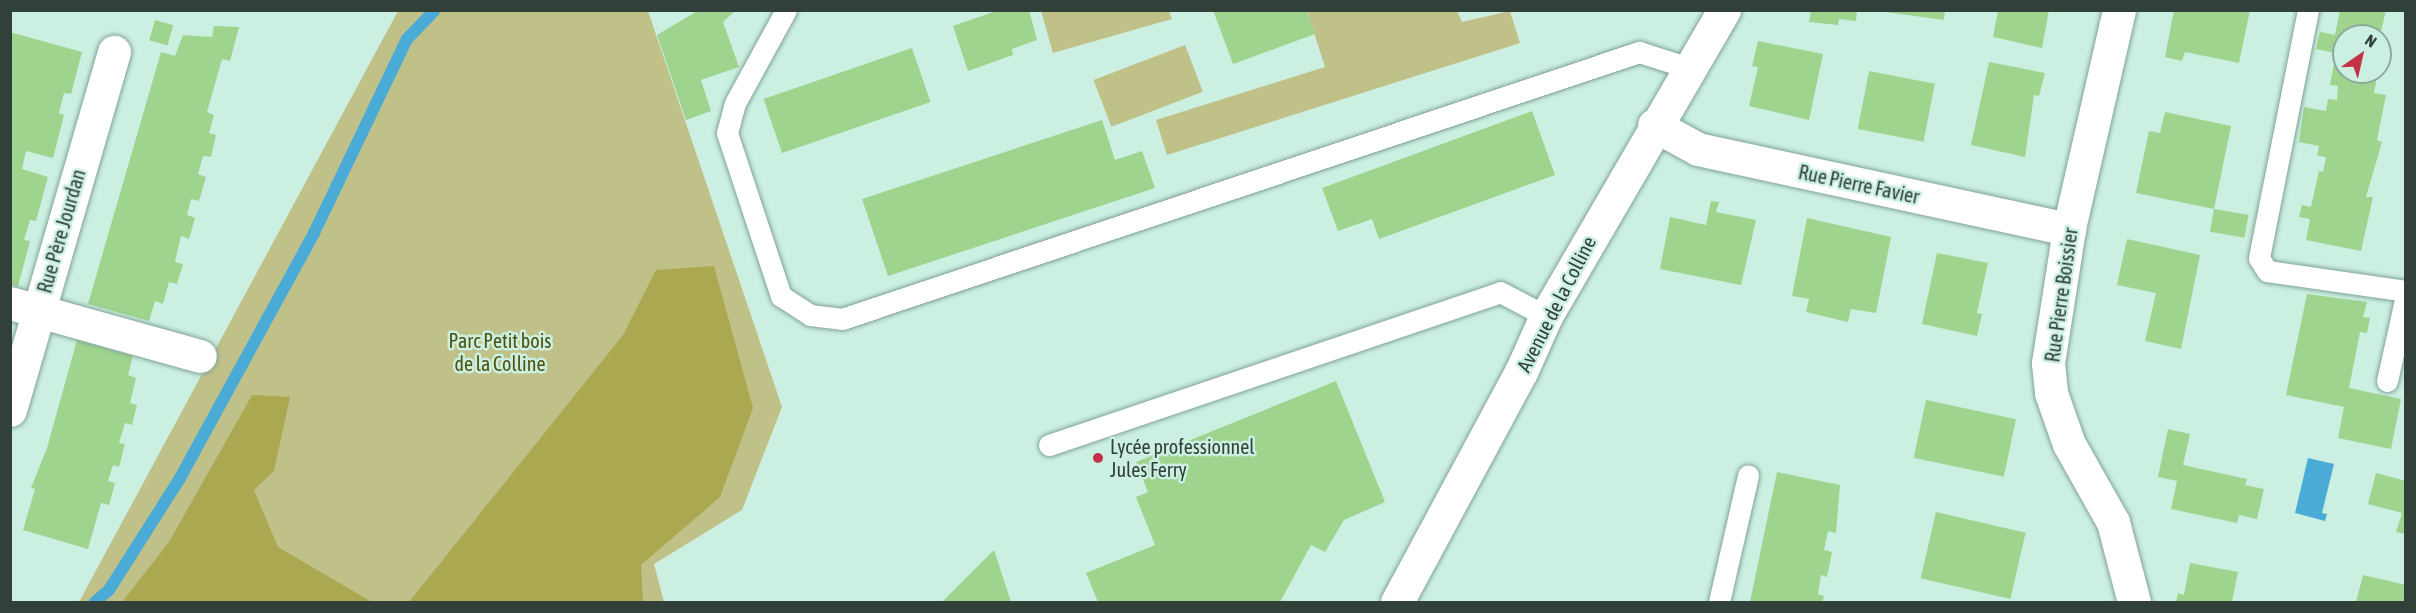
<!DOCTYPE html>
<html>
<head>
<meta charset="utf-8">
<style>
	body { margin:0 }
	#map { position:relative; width:2416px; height:613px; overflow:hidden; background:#cbf0e1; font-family:"Asap Condensed",sans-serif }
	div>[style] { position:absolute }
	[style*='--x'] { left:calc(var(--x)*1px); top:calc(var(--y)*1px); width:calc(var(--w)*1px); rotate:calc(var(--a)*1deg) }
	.green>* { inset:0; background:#c0c089; transform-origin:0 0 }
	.forest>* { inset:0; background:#aaa952 }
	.water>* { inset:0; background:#4aacd6 }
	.stream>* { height:12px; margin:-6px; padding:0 6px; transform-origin:6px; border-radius:6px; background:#4aacd6 }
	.building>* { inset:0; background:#9ed48e; transform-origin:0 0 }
	.roads { filter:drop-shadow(0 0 2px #81a396) drop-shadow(0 0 2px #81a396) }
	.service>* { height:21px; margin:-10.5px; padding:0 10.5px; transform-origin:10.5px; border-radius:10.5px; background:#fff }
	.minor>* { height:33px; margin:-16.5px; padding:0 16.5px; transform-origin:16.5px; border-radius:16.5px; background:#fff }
	.dots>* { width:16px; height:16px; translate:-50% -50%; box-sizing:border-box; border:3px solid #cbf0e1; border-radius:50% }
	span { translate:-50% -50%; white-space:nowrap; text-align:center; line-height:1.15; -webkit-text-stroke:5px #cbf0e1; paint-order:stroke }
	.street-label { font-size:20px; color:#32403a }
	.park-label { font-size:20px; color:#52500d }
	.poi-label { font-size:20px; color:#32403a }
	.left { translate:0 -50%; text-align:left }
	.frame { position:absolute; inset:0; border:12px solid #32403a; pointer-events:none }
	.north { position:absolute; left:2332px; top:24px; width:60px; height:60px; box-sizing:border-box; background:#cbf0e1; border:2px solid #8eaa9e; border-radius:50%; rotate:34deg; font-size:16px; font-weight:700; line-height:24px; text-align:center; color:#32403a }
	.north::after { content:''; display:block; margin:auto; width:21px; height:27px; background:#c23148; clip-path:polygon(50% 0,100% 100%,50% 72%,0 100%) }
</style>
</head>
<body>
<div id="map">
	<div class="green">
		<div style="clip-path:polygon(398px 11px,648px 11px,782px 407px,742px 510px,654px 564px,664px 602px,79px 602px)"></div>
		<div style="clip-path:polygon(1041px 11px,1169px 11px,1172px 19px,1053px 53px)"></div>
		<div style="clip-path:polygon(1307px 11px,1457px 11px,1462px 22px,1510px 11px,1520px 43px,1167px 155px,1156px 120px,1325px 67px)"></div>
		<div style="left:1185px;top:45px;width:50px;height:98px;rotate:69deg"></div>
	</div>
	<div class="forest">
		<div style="clip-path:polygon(714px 266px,753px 408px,720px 497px,641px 565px,643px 602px,409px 602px,623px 335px,656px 270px)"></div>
		<div style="clip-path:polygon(252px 395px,290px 397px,274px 471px,254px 490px,278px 547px,372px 602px,122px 602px,169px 542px)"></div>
	</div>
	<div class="water">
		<div style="clip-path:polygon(2308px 458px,2334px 464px,2322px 513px,2327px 514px,2325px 521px,2295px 513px)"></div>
	</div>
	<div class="stream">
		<div style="--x:95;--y:602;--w:18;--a:-41"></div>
		<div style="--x:109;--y:590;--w:133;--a:-57.6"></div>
		<div style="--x:180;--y:478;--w:279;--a:-61.3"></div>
		<div style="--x:314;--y:233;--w:215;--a:-64.4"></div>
		<div style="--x:407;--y:39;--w:40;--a:-46"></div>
	</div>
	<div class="building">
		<div style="clip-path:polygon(699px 10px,736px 10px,723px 22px,739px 67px,701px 80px,711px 111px,686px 120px,657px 35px)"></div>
		<div style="clip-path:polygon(999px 10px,1029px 10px,1037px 40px,1012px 49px,1013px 55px,968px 71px,953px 26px)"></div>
		<div style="clip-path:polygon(1213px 10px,1306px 10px,1315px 34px,1233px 64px)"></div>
		<div style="clip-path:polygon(1811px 10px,1857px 10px,1856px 21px,1839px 19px,1838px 25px,1809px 22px)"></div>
		<div style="clip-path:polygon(1871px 10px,1945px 10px,1944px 20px)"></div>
		<div style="clip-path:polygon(1998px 10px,2049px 10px,2042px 48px,1993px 37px)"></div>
		<div style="clip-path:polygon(2174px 10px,2250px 10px,2239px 63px,2185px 52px,2182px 61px,2165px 57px)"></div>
		<div style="clip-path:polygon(2340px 10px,2386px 10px,2380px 36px,2344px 36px,2344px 72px,2378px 72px,2374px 93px,2386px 95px,2377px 140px,2382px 142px,2366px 197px,2373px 197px,2361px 251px,2306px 240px,2310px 219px,2299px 217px,2302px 205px,2311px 207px,2319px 171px,2323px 172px,2326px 157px,2317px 156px,2319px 146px,2299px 142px,2304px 107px,2326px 111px,2328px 99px,2337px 100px,2338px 86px,2330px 85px,2336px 53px,2316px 49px,2320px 32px,2335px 35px)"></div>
		<div style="left:155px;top:20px;width:19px;height:21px;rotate:16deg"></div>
		<div style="clip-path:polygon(214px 26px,239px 27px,230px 61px,222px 59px,207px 112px,214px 115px,209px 133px,216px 135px,211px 157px,203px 156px,198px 174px,206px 177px,199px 201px,191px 199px,187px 215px,195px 218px,189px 239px,181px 236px,175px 262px,183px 264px,177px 284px,169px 282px,163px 304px,155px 301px,149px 321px,88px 304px,161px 52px,175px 56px,183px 35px,212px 37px)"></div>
		<div style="clip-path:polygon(10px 32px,82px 52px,71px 94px,64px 93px,59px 113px,64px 115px,53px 158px,26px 151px,22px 169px,48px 177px,36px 221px,30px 220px,24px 240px,30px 241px,18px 286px,10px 284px)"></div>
		<div style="clip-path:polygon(1758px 41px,1823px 54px,1809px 120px,1749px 106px,1758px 67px,1752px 66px)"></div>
		<div style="left:912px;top:48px;width:57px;height:157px;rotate:71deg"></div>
		<div style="clip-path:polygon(1989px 62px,2045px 73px,2039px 96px,2034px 95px,2025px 157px,1971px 145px)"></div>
		<div style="left:1869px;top:71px;width:67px;height:59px;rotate:11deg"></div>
		<div style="clip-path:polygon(1532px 111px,1555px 175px,1379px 239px,1372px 219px,1338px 231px,1322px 188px)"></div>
		<div style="clip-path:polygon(2165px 112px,2231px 126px,2214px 209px,2136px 193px,2149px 131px,2160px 133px)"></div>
		<div style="clip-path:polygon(1102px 120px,1115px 160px,1142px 151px,1155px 188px,888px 276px,862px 199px)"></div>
		<div style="clip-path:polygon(1711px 201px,1719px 202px,1716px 212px,1756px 220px,1741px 285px,1660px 269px,1670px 217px,1706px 225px)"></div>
		<div style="left:2214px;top:209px;width:35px;height:23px;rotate:10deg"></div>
		<div style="clip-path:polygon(1807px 218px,1891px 237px,1876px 313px,1851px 309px,1848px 322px,1806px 312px,1809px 299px,1792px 296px)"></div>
		<div style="clip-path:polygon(2127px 239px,2200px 255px,2181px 349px,2145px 341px,2156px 293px,2117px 285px)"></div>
		<div style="clip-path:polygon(1937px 253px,1988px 263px,1977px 313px,1982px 314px,1977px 336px,1922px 324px)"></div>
		<div style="clip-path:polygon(2307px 294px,2367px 302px,2363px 317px,2370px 318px,2367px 333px,2360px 332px,2349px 388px,2401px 399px,2391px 449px,2338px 438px,2344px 407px,2286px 395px)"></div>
		<div style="clip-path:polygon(77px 340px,133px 356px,128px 375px,136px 378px,130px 403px,137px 405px,132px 425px,125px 423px,119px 443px,125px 444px,119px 467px,113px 465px,108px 481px,115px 483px,109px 505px,101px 503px,88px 549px,23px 530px,35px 489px,31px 488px,47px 448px)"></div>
		<div style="clip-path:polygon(1336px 381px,1385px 502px,1344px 520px,1325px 552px,1311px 545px,1280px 602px,1098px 602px,1086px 573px,1155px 545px,1136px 497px,1148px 492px,1136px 462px)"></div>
		<div style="left:1926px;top:400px;width:92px;height:59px;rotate:12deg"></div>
		<div style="clip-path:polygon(2168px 429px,2190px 434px,2183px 465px,2247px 479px,2245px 485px,2264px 489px,2257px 519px,2239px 515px,2237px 523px,2171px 509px,2177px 481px,2158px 477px)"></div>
		<div style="clip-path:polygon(1777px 472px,1840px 485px,1836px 533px,1828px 531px,1824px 550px,1832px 552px,1827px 577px,1821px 575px,1818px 594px,1824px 596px,1822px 602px,1750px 602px)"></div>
		<div style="clip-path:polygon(2376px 473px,2406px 481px,2406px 534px,2396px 532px,2402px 513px,2368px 504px)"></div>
		<div style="left:1936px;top:512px;width:92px;height:68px;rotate:13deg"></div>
		<div style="clip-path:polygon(994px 550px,1011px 602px,942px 602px)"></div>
		<div style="clip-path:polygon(2190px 563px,2238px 572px,2232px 602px,2176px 602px,2178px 593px,2184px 595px)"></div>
		<div style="clip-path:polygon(2363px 575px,2406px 585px,2406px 602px,2356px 602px)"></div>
	</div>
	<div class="roads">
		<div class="service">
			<div style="--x:786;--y:10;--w:106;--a:118.7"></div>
			<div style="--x:735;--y:103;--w:31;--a:105"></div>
			<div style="--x:727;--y:133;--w:172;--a:71.7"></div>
			<div style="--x:781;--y:296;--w:35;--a:33"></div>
			<div style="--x:810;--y:315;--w:32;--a:7"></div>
			<div style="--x:842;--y:319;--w:841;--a:-18.52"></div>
			<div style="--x:1639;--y:52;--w:52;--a:17.7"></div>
			<div style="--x:2308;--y:10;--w:253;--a:101.2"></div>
			<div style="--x:2259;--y:258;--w:15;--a:58"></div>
			<div style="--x:2267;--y:271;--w:140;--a:8.2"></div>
			<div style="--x:2387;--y:381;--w:88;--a:-77.5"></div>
			<div style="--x:1049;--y:445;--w:476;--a:-18.7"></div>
			<div style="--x:1500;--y:292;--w:52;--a:27.6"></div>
			<div style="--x:1719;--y:602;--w:130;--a:-77.1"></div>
		</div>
		<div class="minor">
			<div style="--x:2119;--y:10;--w:225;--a:102.9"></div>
			<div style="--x:2069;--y:229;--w:136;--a:98.9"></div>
			<div style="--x:2048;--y:363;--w:30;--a:84"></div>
			<div style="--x:2051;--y:393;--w:54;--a:70.6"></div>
			<div style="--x:2069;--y:444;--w:90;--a:60.6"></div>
			<div style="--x:2113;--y:522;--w:83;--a:75.3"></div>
			<div style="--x:1654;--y:125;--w:50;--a:28.6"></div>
			<div style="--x:1698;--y:149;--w:380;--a:12.2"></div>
			<div style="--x:10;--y:303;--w:197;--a:15.6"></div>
			<div style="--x:10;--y:410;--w:373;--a:-73.8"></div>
			<div style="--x:1397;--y:602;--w:261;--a:-61.7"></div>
			<div style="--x:1521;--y:372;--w:61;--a:-65.9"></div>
			<div style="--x:1546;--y:316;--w:354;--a:-59.8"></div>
		</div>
	</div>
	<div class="dots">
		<div style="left:1098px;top:458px;background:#c23148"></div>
	</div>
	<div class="street-label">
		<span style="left:1859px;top:184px;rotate:12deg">Rue Pierre Favier</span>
		<span style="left:61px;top:231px;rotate:-74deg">Rue Père Jourdan</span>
		<span style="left:2061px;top:295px;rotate:-82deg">Rue Pierre Boissier</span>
		<span style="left:1556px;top:304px;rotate:-63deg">Avenue de la Colline</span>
	</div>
	<div class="park-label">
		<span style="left:500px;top:352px">Parc Petit bois<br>de la Colline</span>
	</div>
	<div class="poi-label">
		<span class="left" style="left:1110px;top:458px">Lycée professionnel<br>Jules Ferry</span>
	</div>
	<div class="frame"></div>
	<div class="north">N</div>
</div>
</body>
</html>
